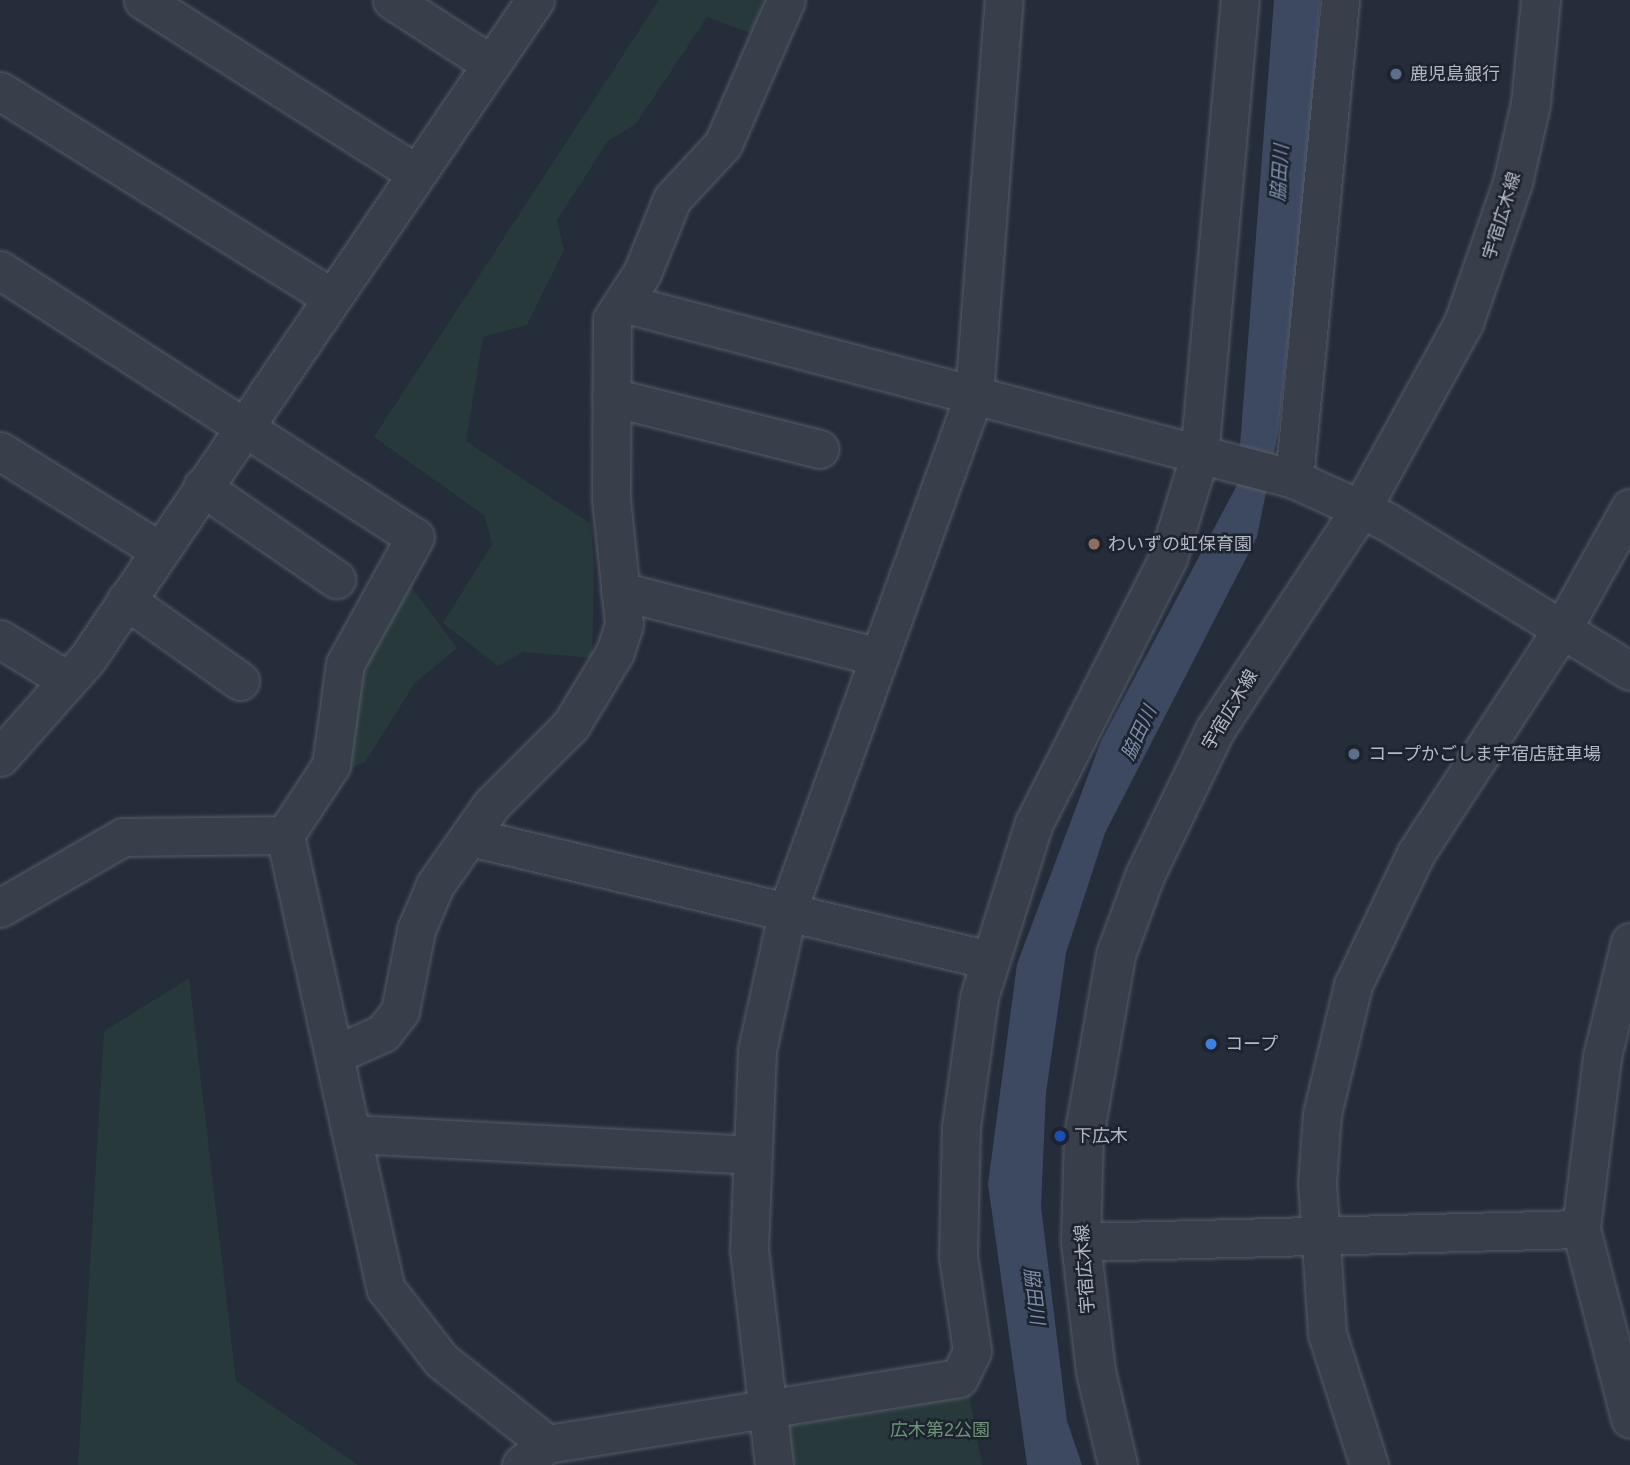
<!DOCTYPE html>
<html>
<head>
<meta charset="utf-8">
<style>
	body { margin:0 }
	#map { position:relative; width:1630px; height:1465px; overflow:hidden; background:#252c3a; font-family:Helvetica,"Noto Sans JP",sans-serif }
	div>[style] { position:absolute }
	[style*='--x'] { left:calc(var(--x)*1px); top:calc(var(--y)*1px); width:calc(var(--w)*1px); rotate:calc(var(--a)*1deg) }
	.green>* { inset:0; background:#28393c }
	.water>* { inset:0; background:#3c4961 }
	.roads { filter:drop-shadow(0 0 2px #565c68) drop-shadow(0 0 2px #565c68) }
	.minor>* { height:37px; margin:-18.5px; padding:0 18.5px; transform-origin:18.5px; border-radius:18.5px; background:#383e4a }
	.tertiary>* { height:38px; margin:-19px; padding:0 19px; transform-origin:19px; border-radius:19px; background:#383e4a }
	.dots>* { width:19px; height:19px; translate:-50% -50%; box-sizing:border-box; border:4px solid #1d232f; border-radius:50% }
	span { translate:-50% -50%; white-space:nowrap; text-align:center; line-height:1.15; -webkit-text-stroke:5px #1d232f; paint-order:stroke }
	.poi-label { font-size:18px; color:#b4b9c6 }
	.left { translate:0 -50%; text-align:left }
	.street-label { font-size:18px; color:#b4b9c6 }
	.park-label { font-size:18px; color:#6d9479 }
	.water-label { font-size:19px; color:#7e8eab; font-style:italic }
</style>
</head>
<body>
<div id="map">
	<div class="green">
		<div style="clip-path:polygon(659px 0,763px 0,752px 34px,707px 17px,636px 124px,608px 141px,557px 220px,564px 250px,527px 325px,483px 337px,466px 441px,591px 524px,594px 570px,592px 658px,523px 652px,498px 666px,443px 623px,492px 544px,485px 516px,374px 437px)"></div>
		<div style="clip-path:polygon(409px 584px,457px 648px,415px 683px,365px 762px,348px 770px,353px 671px)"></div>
		<div style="clip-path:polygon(189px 978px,236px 1381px,358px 1465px,78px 1465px,104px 1031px)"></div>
		<div style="clip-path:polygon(967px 1382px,982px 1465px,794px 1465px,785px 1430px,795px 1418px)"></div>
	</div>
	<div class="water">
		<div style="clip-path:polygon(1274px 0,1320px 0,1310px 155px,1278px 433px,1257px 537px,1105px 833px,1066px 953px,1046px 1093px,1041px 1206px,1067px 1421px,1082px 1465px,1027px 1465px,988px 1184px,1017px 964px,1101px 741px,1237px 485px)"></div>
	</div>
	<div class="roads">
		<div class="minor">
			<div style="--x:143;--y:0;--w:323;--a:32.4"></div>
			<div style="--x:392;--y:0;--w:118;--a:32.9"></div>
			<div style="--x:0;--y:91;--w:390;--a:31.9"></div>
			<div style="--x:0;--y:270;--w:493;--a:32.8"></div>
			<div style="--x:415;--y:537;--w:145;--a:118.9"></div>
			<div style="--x:345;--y:664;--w:102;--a:97.9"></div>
			<div style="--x:331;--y:765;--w:84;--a:123.3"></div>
			<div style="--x:623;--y:303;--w:694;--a:14.7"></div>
			<div style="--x:1294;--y:479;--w:101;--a:24.5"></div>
			<div style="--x:1386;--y:521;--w:286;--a:31.6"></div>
			<div style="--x:611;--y:397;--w:215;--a:14"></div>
			<div style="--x:0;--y:451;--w:189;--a:32"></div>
			<div style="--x:1294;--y:479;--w:481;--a:-84.5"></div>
			<div style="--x:202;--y:487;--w:163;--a:34.5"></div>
			<div style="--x:620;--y:591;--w:267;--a:14.3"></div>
			<div style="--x:126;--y:600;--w:140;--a:35.4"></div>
			<div style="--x:0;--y:639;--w:79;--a:31.5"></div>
			<div style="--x:0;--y:757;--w:131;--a:-48.4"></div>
			<div style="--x:87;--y:659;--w:797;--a:-55.79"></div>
			<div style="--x:470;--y:837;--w:534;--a:13.31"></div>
			<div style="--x:0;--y:908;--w:142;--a:-30"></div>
			<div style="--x:123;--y:837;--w:162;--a:-0.7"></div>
			<div style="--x:285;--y:835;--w:465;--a:77.5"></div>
			<div style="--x:386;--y:1289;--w:90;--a:52.2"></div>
			<div style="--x:441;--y:1360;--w:135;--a:38.4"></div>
			<div style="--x:1630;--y:942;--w:118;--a:103.7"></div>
			<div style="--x:1602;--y:1057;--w:173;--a:97"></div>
			<div style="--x:1581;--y:1229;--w:196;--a:75.5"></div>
			<div style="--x:338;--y:1053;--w:49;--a:-24"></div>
			<div style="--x:383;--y:1033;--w:28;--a:-52"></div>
			<div style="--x:400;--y:1011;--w:83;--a:-78.8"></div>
			<div style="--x:416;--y:930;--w:49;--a:-67.1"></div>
			<div style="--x:435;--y:885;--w:99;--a:-54.9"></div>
			<div style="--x:492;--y:804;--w:112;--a:-45"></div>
			<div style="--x:571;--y:725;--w:85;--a:-58.9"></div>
			<div style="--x:615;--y:652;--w:29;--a:-72"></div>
			<div style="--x:624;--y:624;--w:126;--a:-95.9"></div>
			<div style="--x:611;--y:499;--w:180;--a:-89.7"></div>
			<div style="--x:612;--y:319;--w:55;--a:-56.9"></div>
			<div style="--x:642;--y:273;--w:80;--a:-67.9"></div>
			<div style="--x:672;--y:199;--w:75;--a:-47.2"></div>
			<div style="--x:723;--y:144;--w:157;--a:-66.4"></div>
			<div style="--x:354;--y:1134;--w:396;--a:3"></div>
			<div style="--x:1081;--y:1242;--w:500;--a:-1.49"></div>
			<div style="--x:521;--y:1465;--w:33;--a:-39"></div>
			<div style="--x:547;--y:1444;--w:417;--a:-9.1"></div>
			<div style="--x:959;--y:1378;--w:30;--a:-64"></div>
			<div style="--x:972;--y:1351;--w:96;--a:-98.4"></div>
			<div style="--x:958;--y:1256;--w:129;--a:-88.7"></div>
			<div style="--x:961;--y:1127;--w:131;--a:-82.1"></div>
			<div style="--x:979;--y:997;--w:182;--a:-72.5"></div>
			<div style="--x:1034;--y:823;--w:297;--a:-63.2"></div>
			<div style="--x:1168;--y:558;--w:106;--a:-72.9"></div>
			<div style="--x:1199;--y:457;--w:459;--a:-84.9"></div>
			<div style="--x:774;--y:1465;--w:216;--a:-96.6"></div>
			<div style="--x:749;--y:1250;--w:200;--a:-87.7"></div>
			<div style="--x:757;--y:1050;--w:144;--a:-77.6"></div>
			<div style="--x:788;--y:909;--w:547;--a:-70.11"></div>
			<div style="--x:974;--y:395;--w:396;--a:-85.7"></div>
			<div style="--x:1369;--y:1465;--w:139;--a:-107.7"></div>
			<div style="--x:1327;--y:1333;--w:150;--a:-93.8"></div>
			<div style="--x:1317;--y:1183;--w:69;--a:-85.9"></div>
			<div style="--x:1322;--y:1114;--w:133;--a:-76.5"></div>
			<div style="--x:1353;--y:985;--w:146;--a:-64.5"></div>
			<div style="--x:1416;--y:853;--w:267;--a:-56.9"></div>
			<div style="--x:1562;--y:629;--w:139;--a:-60.7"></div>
		</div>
		<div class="tertiary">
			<div style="--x:1118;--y:1465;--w:96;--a:-103.3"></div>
			<div style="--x:1096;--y:1372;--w:131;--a:-96.6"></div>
			<div style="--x:1081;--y:1242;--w:105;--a:-88.4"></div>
			<div style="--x:1084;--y:1137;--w:185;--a:-80"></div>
			<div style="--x:1116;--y:955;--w:84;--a:-69.8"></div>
			<div style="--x:1145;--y:876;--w:161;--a:-64.2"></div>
			<div style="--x:1215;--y:731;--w:267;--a:-56.6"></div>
			<div style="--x:1362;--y:508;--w:211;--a:-61.1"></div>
			<div style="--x:1464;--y:323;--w:148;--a:-70.7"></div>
			<div style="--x:1513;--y:183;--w:81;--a:-77.2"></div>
			<div style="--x:1531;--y:104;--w:104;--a:-84.5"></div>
		</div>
	</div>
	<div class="dots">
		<div style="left:1396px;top:74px;background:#5c6f8a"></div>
		<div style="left:1094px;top:544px;background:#8d6e63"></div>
		<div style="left:1354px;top:754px;background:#5c6f8a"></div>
		<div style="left:1211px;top:1044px;background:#3f7fe0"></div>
		<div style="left:1060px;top:1136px;background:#1a4fb4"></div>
	</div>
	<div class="poi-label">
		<span class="left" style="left:1410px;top:74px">鹿児島銀行</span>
		<span class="left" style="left:1108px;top:544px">わいずの虹保育園</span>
		<span class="left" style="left:1368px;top:754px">コープかごしま宇宿店駐車場</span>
		<span class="left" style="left:1225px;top:1044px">コープ</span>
		<span class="left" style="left:1074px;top:1136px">下広木</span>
	</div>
	<div class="street-label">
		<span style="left:1502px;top:216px;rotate:-73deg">宇宿広木線</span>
		<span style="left:1230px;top:710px;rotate:-59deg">宇宿広木線</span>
		<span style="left:1085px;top:1269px;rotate:-94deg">宇宿広木線</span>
	</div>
	<div class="park-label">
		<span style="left:940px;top:1430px">広木第2公園</span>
	</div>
	<div class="water-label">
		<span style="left:1280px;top:173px;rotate:-86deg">脇田川</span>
		<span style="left:1139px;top:733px;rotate:-65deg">脇田川</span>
		<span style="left:1034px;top:1296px;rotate:83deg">脇田川</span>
	</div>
</div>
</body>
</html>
